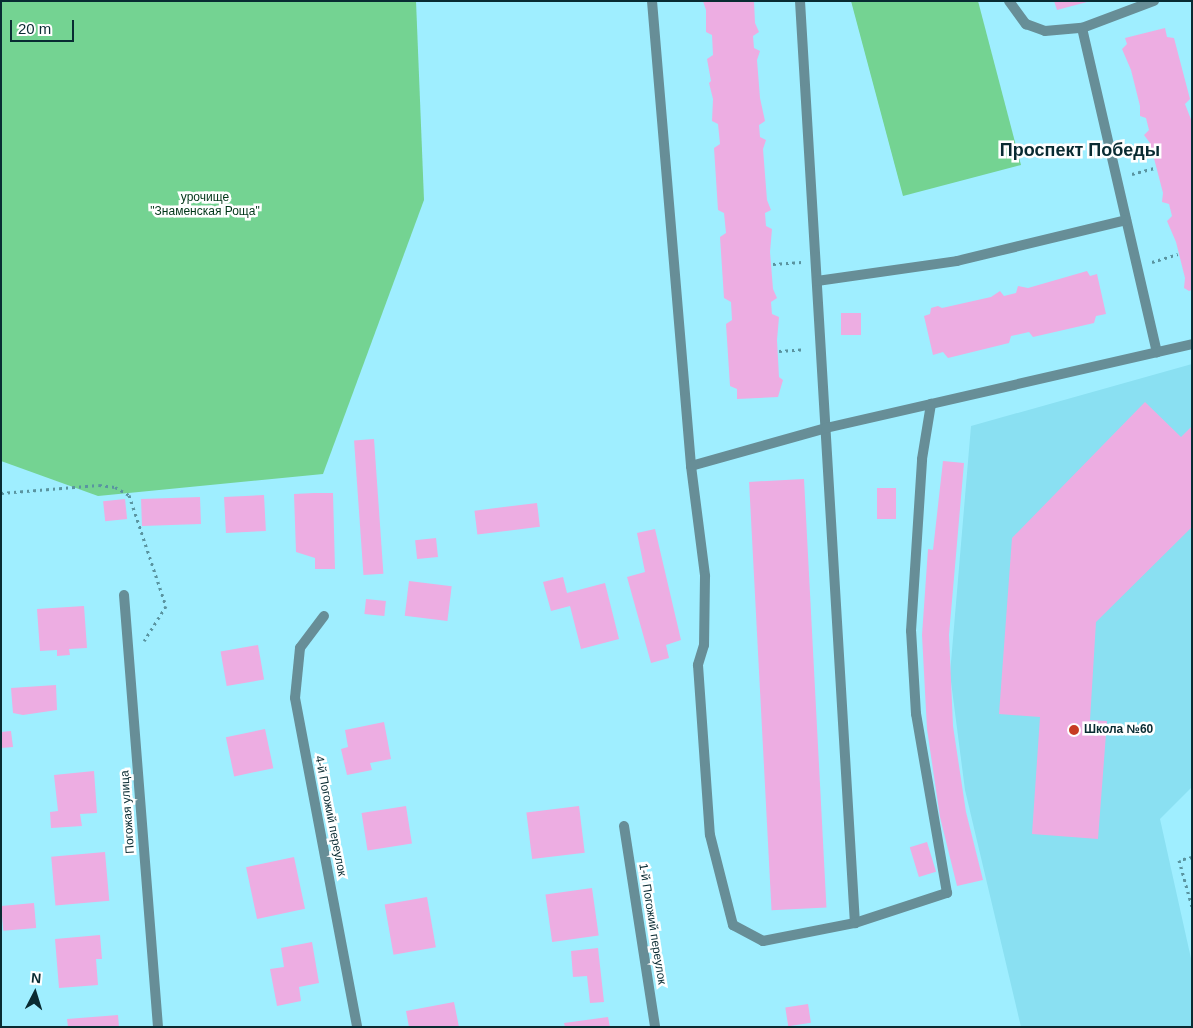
<!DOCTYPE html>
<html>
<head>
<meta charset="utf-8">
<style>
	body { margin:0 }
	#map { position:relative; width:1193px; height:1028px; overflow:hidden; background:#9feeff; font-family:Arial,sans-serif }
	div>[style] { position:absolute }
	[style*='--x'] { left:calc(var(--x)*1px); top:calc(var(--y)*1px); width:calc(var(--w)*1px); rotate:calc(var(--a)*1deg) }
	.built>* { inset:0; background:#8ae0f2 }
	.green>* { inset:0; background:#74d392 }
	.building>* { inset:0; background:#edade2; transform-origin:0 0 }
	.path>* { height:3px; margin-top:-1.5px; transform-origin:0; background:repeating-linear-gradient(90deg,#5a94a0 0 2.5px,transparent 0 6.5px) }
	.service>* { height:10px; margin:-5px; padding:0 5px; transform-origin:5px; border-radius:5px; background:#678e97 }
	.minor>* { height:10px; margin:-5px; padding:0 5px; transform-origin:5px; border-radius:5px; background:#678e97 }
	.dots>* { width:14px; height:14px; translate:-50% -50%; box-sizing:border-box; border:2px solid #fff; border-radius:50% }
	span { translate:-50% -50%; white-space:nowrap; text-align:center; line-height:1.15; -webkit-text-stroke:5px #fff; paint-order:stroke }
	.park-label { font-size:12px; color:#013618 }
	.poi-label { font-size:12px; color:#092b32; font-weight:700 }
	.left { translate:0 -50%; text-align:left }
	.street-label { font-size:12px; color:#092b32 }
	.district-label { font-size:18px; color:#092b32; font-weight:700 }
	.frame { position:absolute; inset:0; border:2px solid #092b32; pointer-events:none }
	.north { position:absolute; left:10px; top:968px; width:50px; height:50px; -webkit-text-stroke:4px #fff; paint-order:stroke; rotate:5deg; font-size:14px; font-weight:700; line-height:20px; text-align:center; color:#092b32 }
	.north::after { content:''; display:block; margin:auto; width:18px; height:22px; background:#092b32; clip-path:polygon(50% 0,100% 100%,50% 72%,0 100%) }
	.scale { position:absolute; left:10px; top:20px; width:64px; height:22px; box-sizing:border-box; border:2px solid #092b32; border-top:0; padding-left:6px; font-size:15px; line-height:18px; white-space:nowrap; color:#092b32; -webkit-text-stroke:4px #fff; paint-order:stroke }
</style>
</head>
<body>
<div id="map">
	<div class="built">
		<div style="clip-path:polygon(1192px 364px,1192px 787px,1160px 819px,1192px 963px,1192px 1027px,1021px 1027px,965px 790px,950px 674px,971px 426px)"></div>
	</div>
	<div class="green">
		<div style="clip-path:polygon(1px 1px,416px 1px,424px 200px,323px 474px,98px 496px,1px 461px)"></div>
		<div style="clip-path:polygon(851px 1px,978px 1px,1021px 165px,903px 196px)"></div>
	</div>
	<div class="building">
		<div style="clip-path:polygon(703px 1px,754px 1px,755px 23px,759px 32px,753px 36px,754px 48px,760px 51px,757px 60px,760px 98px,765px 121px,759px 125px,760px 137px,766px 140px,763px 149px,767px 200px,771px 210px,765px 213px,766px 226px,772px 229px,770px 252px,773px 289px,777px 298px,771px 302px,772px 314px,779px 317px,777px 340px,779px 377px,783px 380px,778px 397px,737px 399px,737px 389px,730px 386px,726px 324px,732px 320px,731px 302px,724px 298px,720px 237px,726px 233px,724px 213px,718px 210px,714px 148px,720px 144px,718px 124px,712px 121px,713px 99px,709px 83px,711px 81px,707px 59px,713px 55px,712px 35px,706px 32px,706px 10px)"></div>
		<div style="clip-path:polygon(1054px 1px,1087px 1px,1087px 2px,1057px 10px)"></div>
		<div style="clip-path:polygon(1165px 28px,1167px 37px,1174px 38px,1190px 99px,1185px 104px,1192px 122px,1192px 290px,1189px 291px,1184px 288px,1185px 278px,1176px 242px,1167px 221px,1172px 216px,1169px 204px,1162px 202px,1163px 193px,1150px 143px,1144px 135px,1149px 130px,1146px 118px,1140px 116px,1140px 106px,1131px 70px,1122px 49px,1127px 44px,1125px 38px)"></div>
		<div style="clip-path:polygon(1087px 271px,1090px 276px,1097px 274px,1106px 314px,1096px 316px,1094px 323px,1033px 337px,1029px 332px,1011px 336px,1009px 343px,948px 358px,943px 352px,933px 355px,924px 316px,930px 314px,931px 308px,938px 306px,942px 308px,991px 297px,1000px 291px,1004px 296px,1016px 293px,1018px 286px,1028px 288px)"></div>
		<div style="left:841px;top:313px;width:20px;height:22px"></div>
		<div style="clip-path:polygon(1145px 402px,1181px 437px,1192px 426px,1192px 527px,1096px 622px,1090px 720px,1107px 721px,1098px 839px,1032px 834px,1040px 717px,999px 714px,1012px 538px)"></div>
		<div style="left:374px;top:439px;width:135px;height:20px;rotate:86deg"></div>
		<div style="clip-path:polygon(943px 461px,964px 463px,949px 635px,953px 726px,966px 812px,983px 880px,957px 886px,940px 817px,927px 729px,922px 635px,928px 549px,933px 550px)"></div>
		<div style="left:804px;top:479px;width:429px;height:55px;rotate:87deg"></div>
		<div style="left:877px;top:488px;width:19px;height:31px"></div>
		<div style="clip-path:polygon(314px 493px,333px 493px,335px 569px,315px 569px,315px 558px,296px 552px,294px 494px)"></div>
		<div style="left:264px;top:495px;width:36px;height:40px;rotate:87deg"></div>
		<div style="left:200px;top:497px;width:27px;height:59px;rotate:88deg"></div>
		<div style="left:125px;top:499px;width:20px;height:22px;rotate:84deg"></div>
		<div style="left:537px;top:503px;width:24px;height:63px;rotate:83deg"></div>
		<div style="clip-path:polygon(655px 529px,681px 640px,666px 645px,669px 658px,651px 663px,627px 577px,645px 572px,637px 533px)"></div>
		<div style="left:436px;top:538px;width:19px;height:21px;rotate:84deg"></div>
		<div style="clip-path:polygon(563px 577px,567px 593px,605px 583px,619px 639px,581px 649px,570px 606px,551px 611px,543px 582px)"></div>
		<div style="left:409px;top:581px;width:43px;height:35px;rotate:7deg"></div>
		<div style="left:366px;top:599px;width:20px;height:15px;rotate:6deg"></div>
		<div style="clip-path:polygon(84px 606px,87px 648px,69px 649px,70px 655px,57px 656px,57px 650px,40px 651px,37px 609px)"></div>
		<div style="left:258px;top:645px;width:35px;height:38px;rotate:80deg"></div>
		<div style="clip-path:polygon(56px 685px,57px 710px,23px 715px,13px 713px,11px 688px)"></div>
		<div style="clip-path:polygon(384px 722px,391px 759px,370px 763px,372px 770px,347px 775px,341px 749px,348px 747px,345px 730px)"></div>
		<div style="left:265px;top:729px;width:40px;height:40px;rotate:78deg"></div>
		<div style="clip-path:polygon(11px 731px,13px 747px,1px 748px,1px 732px)"></div>
		<div style="clip-path:polygon(94px 771px,97px 813px,80px 814px,82px 826px,51px 828px,50px 812px,58px 811px,54px 775px)"></div>
		<div style="left:406px;top:806px;width:38px;height:45px;rotate:81deg"></div>
		<div style="left:579px;top:806px;width:47px;height:53px;rotate:83deg"></div>
		<div style="left:927px;top:842px;width:31px;height:18px;rotate:73deg"></div>
		<div style="left:105px;top:852px;width:49px;height:54px;rotate:85deg"></div>
		<div style="left:294px;top:857px;width:53px;height:49px;rotate:78deg"></div>
		<div style="left:592px;top:888px;width:48px;height:47px;rotate:82deg"></div>
		<div style="left:427px;top:897px;width:51px;height:43px;rotate:80deg"></div>
		<div style="left:34px;top:903px;width:25px;height:33px;rotate:85deg"></div>
		<div style="clip-path:polygon(100px 935px,102px 959px,96px 959px,98px 985px,59px 988px,55px 939px)"></div>
		<div style="clip-path:polygon(312px 942px,319px 983px,299px 987px,301px 1001px,277px 1006px,270px 969px,284px 967px,281px 948px)"></div>
		<div style="clip-path:polygon(598px 948px,604px 1002px,590px 1003px,587px 976px,573px 977px,571px 951px)"></div>
		<div style="clip-path:polygon(454px 1002px,459px 1027px,409px 1027px,406px 1011px)"></div>
		<div style="left:808px;top:1004px;width:19px;height:23px;rotate:81deg"></div>
		<div style="clip-path:polygon(118px 1015px,119px 1027px,68px 1027px,67px 1019px)"></div>
		<div style="clip-path:polygon(608px 1017px,610px 1027px,565px 1027px,564px 1023px)"></div>
	</div>
	<div class="path">
		<div style="--x:1132;--y:174;--w:24;--a:-15"></div>
		<div style="--x:1152;--y:262;--w:27;--a:-17"></div>
		<div style="--x:773;--y:264;--w:29;--a:-4"></div>
		<div style="--x:779;--y:351;--w:26;--a:-4"></div>
		<div style="--x:1;--y:493;--w:98;--a:-4.7"></div>
		<div style="--x:99;--y:485;--w:16;--a:7"></div>
		<div style="--x:115;--y:487;--w:16;--a:30"></div>
		<div style="--x:129;--y:495;--w:117;--a:71.6"></div>
		<div style="--x:166;--y:606;--w:41;--a:122.2"></div>
		<div style="--x:1192;--y:857;--w:13;--a:167"></div>
		<div style="--x:1179;--y:860;--w:49;--a:74.5"></div>
	</div>
	<div class="service">
		<div style="--x:652;--y:1;--w:467;--a:85.2"></div>
		<div style="--x:691;--y:466;--w:111;--a:82.7"></div>
		<div style="--x:705;--y:576;--w:69;--a:90.8"></div>
		<div style="--x:704;--y:645;--w:21;--a:107"></div>
		<div style="--x:698;--y:665;--w:170;--a:86"></div>
		<div style="--x:710;--y:835;--w:93;--a:75.7"></div>
		<div style="--x:733;--y:925;--w:34;--a:28"></div>
		<div style="--x:763;--y:941;--w:94;--a:-11.1"></div>
		<div style="--x:800;--y:1;--w:924;--a:86.59"></div>
		<div style="--x:855;--y:923;--w:97;--a:-18.1"></div>
		<div style="--x:947;--y:893;--w:182;--a:-99.8"></div>
		<div style="--x:916;--y:714;--w:83;--a:-93.4"></div>
		<div style="--x:911;--y:631;--w:172;--a:-86.3"></div>
		<div style="--x:922;--y:459;--w:56;--a:-80.7"></div>
		<div style="--x:1009;--y:1;--w:29;--a:54"></div>
		<div style="--x:1026;--y:24;--w:20;--a:20"></div>
		<div style="--x:1045;--y:31;--w:37;--a:-5"></div>
		<div style="--x:1082;--y:28;--w:77;--a:-20.6"></div>
		<div style="--x:1082;--y:28;--w:333;--a:77"></div>
		<div style="--x:817;--y:281;--w:141;--a:-8.1"></div>
		<div style="--x:957;--y:261;--w:174;--a:-13.6"></div>
		<div style="--x:691;--y:466;--w:140;--a:-15.7"></div>
		<div style="--x:826;--y:428;--w:376;--a:-12.9"></div>
	</div>
	<div class="minor">
		<div style="--x:124;--y:595;--w:433;--a:85.5"></div>
		<div style="--x:324;--y:616;--w:40;--a:127"></div>
		<div style="--x:300;--y:648;--w:50;--a:95.7"></div>
		<div style="--x:295;--y:698;--w:335;--a:79.3"></div>
		<div style="--x:624;--y:826;--w:203;--a:81.2"></div>
	</div>
	<div class="dots">
		<div style="left:1074px;top:730px;background:#c73c23"></div>
	</div>
	<div class="park-label">
		<span style="left:205px;top:205px">урочище<br>"Знаменская Роща"</span>
	</div>
	<div class="poi-label">
		<span class="left" style="left:1084px;top:730px">Школа №60</span>
	</div>
	<div class="street-label">
		<span style="left:128px;top:812px;rotate:-94deg">Погожая улица</span>
		<span style="left:330px;top:816px;rotate:79deg">4-й Погожий переулок</span>
		<span style="left:652px;top:924px;rotate:81deg">1-й Погожий переулок</span>
	</div>
	<div class="district-label">
		<span style="left:1080px;top:150px">Проспект Победы</span>
	</div>
	<div class="frame"></div>
	<div class="north">N</div>
	<div class="scale">20 m</div>
</div>
</body>
</html>
